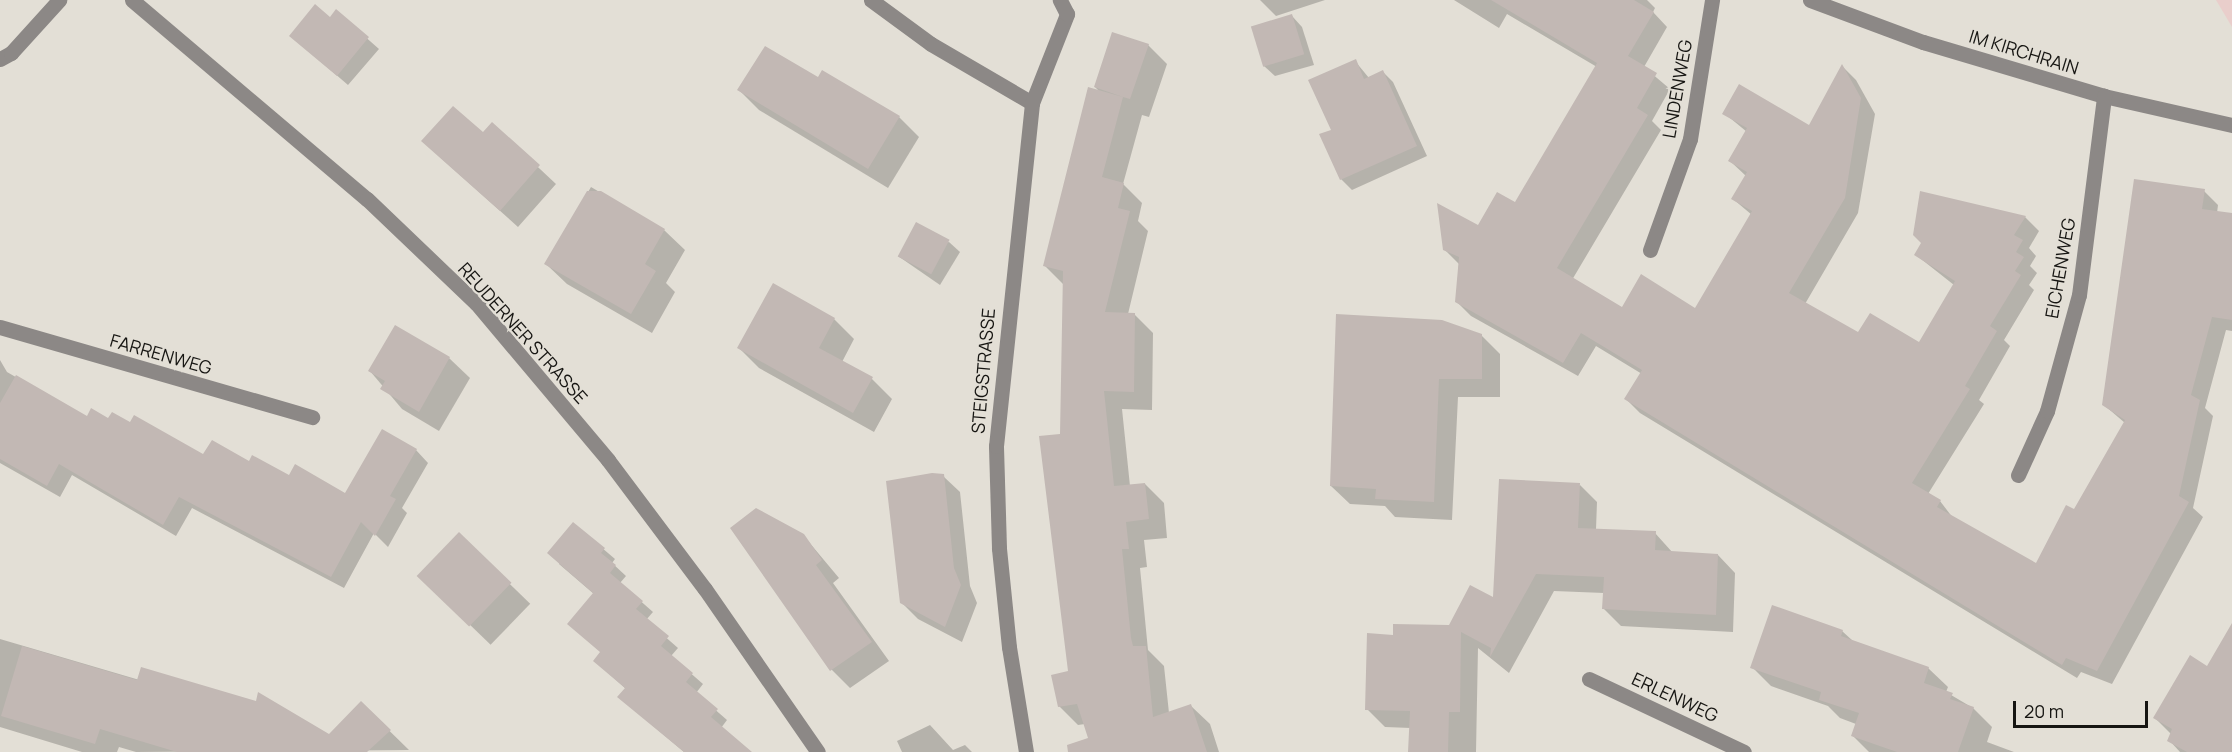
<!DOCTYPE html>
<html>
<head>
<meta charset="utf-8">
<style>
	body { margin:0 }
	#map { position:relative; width:2232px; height:752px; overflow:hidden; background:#e3dfd6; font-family:Manrope,sans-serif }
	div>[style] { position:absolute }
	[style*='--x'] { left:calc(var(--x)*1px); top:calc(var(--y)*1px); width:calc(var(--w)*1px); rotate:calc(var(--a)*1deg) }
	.education>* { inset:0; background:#e9cecb }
	.shadow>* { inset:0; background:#0003; transform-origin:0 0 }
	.building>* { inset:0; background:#c2b8b4; transform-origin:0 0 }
	.minor>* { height:15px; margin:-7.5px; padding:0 7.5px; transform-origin:7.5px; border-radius:7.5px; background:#8c8886 }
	span { translate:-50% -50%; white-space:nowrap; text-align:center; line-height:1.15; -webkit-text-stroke:4.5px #e3dfd6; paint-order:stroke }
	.street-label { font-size:18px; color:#161512 }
	.scale { position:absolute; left:2013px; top:701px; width:135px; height:27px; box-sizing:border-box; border:3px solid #161512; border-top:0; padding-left:8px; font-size:18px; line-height:21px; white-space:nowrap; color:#161512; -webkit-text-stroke:4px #e3dfd6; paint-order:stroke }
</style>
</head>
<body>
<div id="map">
	<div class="education">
		<div style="clip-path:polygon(2216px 0,2232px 0,2232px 27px)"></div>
	</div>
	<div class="shadow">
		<div style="clip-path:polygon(1260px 0,1325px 0,1276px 16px)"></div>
		<div style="clip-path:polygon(1454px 0,1647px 0,1655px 8px,1653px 12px,1667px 27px,1644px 67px,1670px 89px,1652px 121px,1661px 130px,1572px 280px,1622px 309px,1695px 310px,1752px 215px,1733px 199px,1746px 176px,1730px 161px,1747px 132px,1724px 113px,1809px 127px,1843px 67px,1856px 80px,1875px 114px,1858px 213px,1805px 304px,1859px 334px,1920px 344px,1954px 285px,1916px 255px,1923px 243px,1921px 193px,2025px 217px,2039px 231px,2029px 248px,2036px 256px,2030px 266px,2037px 273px,2029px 285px,2034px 290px,2004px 340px,2010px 346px,1979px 400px,1984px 404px,1928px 494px,1940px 501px,1953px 518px,2036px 565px,2075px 511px,2125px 423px,2104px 405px,2204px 191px,2218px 205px,2217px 213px,2232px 215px,2232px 331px,2226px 330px,2205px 408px,2213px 416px,2193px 508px,2203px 517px,2112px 684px,2081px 672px,2077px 678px,1640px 413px,1626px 399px,1642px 374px,1596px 346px,1578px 376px,1471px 316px,1456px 301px,1459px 264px,1444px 249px,1516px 204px,1597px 67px,1507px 14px,1499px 28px)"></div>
		<div style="clip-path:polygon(336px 11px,379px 49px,348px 85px,291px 36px,330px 19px)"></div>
		<div style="clip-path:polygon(1292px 16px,1302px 27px,1314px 65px,1275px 76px,1264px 66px,1253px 27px)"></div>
		<div style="clip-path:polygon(1148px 45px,1167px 64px,1149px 117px,1142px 115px,1123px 184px,1142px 203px,1138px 221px,1148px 231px,1128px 314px,1134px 314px,1153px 333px,1152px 410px,1122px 409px,1130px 486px,1145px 484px,1164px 503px,1167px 538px,1144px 540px,1147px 567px,1140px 568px,1148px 650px,1164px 666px,1169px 713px,1191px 706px,1210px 724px,1219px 752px,1094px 752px,1085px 724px,1078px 725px,1059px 706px,1069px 672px,1061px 435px,1064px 285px,1045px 266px,1100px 92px,1095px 87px)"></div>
		<div style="clip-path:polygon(1355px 61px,1369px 78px,1383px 72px,1393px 82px,1427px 156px,1352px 190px,1341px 179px,1333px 131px)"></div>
		<div style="clip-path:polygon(818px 79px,899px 117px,919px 137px,888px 188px,759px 110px,739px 90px)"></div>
		<div style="clip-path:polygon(492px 124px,556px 184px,518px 227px,441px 158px,483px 134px)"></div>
		<div style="clip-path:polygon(591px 187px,664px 230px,685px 250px,666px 283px,675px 292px,652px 333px,567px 284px,546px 264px)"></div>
		<div style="clip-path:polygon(949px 242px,960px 252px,940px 285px,898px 256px)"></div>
		<div style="clip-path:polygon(834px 319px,854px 339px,842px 362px,872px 379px,892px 399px,874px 432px,759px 368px,739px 348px)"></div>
		<div style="clip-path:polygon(396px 327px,449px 358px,470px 378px,439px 431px,402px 409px,370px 371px)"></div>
		<div style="clip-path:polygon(1481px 335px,1500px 354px,1500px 397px,1458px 397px,1452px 520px,1395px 517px,1385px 506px,1350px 504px,1331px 486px)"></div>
		<div style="clip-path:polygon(0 360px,7px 372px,87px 418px,109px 420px,204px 456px,250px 463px,346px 495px,416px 450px,428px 463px,402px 508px,407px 513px,388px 547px,374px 533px,344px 588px,192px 508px,176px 536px,72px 475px,60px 497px,0 463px)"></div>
		<div style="clip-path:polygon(943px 476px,960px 492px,970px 586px,977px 603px,962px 642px,918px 619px,901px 602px)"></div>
		<div style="clip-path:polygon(1580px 485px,1597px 502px,1596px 530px,1655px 533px,1673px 553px,1718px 555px,1735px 573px,1733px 632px,1621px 626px,1604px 609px,1604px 593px,1554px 591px,1509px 673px,1478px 648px,1476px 752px,1410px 752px,1411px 728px,1385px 727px,1367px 709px,1394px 636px,1450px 627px,1495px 600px)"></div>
		<div style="clip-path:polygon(574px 524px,615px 559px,612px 563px,626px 576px,620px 583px,653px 612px,646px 620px,678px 648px,671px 656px,703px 684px,696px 693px,727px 720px,721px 728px,749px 752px,684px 752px,619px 697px,626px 689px,595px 661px,602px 653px,569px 624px,594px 594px,559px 564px)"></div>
		<div style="clip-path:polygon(732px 529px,803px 535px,839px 578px,833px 583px,889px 661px,850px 688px,832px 670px)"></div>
		<div style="left:459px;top:535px;width:99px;height:57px;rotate:44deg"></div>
		<div style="clip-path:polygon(1842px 631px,1853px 641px,1928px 668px,1948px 687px,1946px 692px,1973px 708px,1992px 727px,1987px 742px,2014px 752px,1869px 752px,1852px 735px,1856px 724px,1840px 718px,1828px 706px,1771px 686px,1752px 667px)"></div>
		<div style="clip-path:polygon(0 639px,330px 736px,361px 703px,409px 750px,136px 752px,119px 747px,117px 752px,82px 752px,0 727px)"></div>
		<div style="clip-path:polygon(2232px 651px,2232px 752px,2180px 752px,2169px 740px,2171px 734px,2155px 718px,2208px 668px)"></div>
		<div style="clip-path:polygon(930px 725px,953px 750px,965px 745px,972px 752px,902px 752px,897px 741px)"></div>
	</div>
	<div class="building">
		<div style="clip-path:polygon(1491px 0,1634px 0,1654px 12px,1628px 56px,1657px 73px,1637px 108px,1648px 115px,1557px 268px,1622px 307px,1641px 274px,1695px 308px,1752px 211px,1731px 199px,1747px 172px,1728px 161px,1747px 128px,1722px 114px,1739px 84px,1809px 125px,1842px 64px,1861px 98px,1845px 198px,1789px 293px,1858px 332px,1870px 313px,1919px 342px,1955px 281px,1914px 255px,1921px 243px,1913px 235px,1920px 191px,2026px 216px,2014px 235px,2023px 240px,2016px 252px,2024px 257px,2015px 271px,2021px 275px,1990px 326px,1997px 331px,1965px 386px,1970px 389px,1912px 483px,1941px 500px,1937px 507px,2036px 563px,2066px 505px,2074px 509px,2125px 420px,2102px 405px,2134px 179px,2205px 189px,2202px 209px,2232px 213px,2232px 320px,2212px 317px,2191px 395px,2200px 400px,2179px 496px,2189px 502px,2097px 671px,2066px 658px,2062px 665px,1624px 399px,1642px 370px,1581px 333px,1563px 363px,1455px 302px,1459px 257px,1443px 250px,1437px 203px,1478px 225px,1497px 192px,1515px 202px,1597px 63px)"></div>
		<div style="clip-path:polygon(315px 4px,330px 17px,336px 9px,369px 37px,337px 76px,289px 36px)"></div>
		<div style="left:1292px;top:14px;width:42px;height:43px;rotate:73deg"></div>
		<div style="clip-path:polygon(1112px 32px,1149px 44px,1130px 99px,1123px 97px,1102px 177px,1124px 183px,1118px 208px,1130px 211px,1105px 312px,1135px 313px,1134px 392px,1104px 391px,1114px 486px,1145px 483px,1149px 519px,1126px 522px,1129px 549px,1122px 549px,1131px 638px,1133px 646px,1146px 646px,1153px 717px,1191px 704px,1207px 752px,1068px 752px,1067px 745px,1088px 738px,1077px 704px,1058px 707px,1051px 675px,1068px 671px,1039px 436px,1060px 434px,1063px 271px,1043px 266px,1088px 87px,1123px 97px,1094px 87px)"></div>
		<div style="clip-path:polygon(765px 46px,818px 77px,822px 70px,900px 116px,868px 169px,737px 90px)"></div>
		<div style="clip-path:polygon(1356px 59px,1364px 79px,1383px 70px,1417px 146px,1340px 180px,1319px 134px,1331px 130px,1308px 80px)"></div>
		<div style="clip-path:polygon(453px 106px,483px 132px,492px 122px,540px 165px,500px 211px,421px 141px)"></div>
		<div style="clip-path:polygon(587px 191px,601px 191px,665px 229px,645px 264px,656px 271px,631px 314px,544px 264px)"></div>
		<div style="left:916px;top:222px;width:38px;height:39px;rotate:28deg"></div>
		<div style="clip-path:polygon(773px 283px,835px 318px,819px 348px,873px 377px,853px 413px,737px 348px)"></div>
		<div style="clip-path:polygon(1336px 314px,1442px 320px,1482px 334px,1482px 379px,1439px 379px,1434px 502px,1375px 499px,1376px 489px,1330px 486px)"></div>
		<div style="clip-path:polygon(395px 325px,450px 357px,419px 412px,380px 389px,385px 381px,368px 371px)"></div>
		<div style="clip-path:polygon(16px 375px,87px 416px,91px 408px,108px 418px,112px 412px,130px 422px,134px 415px,203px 454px,212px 440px,249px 461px,252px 455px,289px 475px,295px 464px,345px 493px,382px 429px,417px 449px,390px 496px,396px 499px,375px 536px,361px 522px,331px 577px,179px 497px,163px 525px,59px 464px,47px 486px,0 459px,0 403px)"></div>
		<div style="clip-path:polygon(932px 473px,944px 474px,954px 568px,961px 585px,945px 627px,900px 603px,886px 481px)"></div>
		<div style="clip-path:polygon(1499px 479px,1580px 483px,1578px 528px,1656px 531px,1655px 550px,1718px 554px,1716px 615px,1602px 609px,1604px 577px,1536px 574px,1490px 657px,1491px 648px,1461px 632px,1460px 712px,1449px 712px,1448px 752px,1408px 752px,1410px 711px,1365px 710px,1367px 633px,1393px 635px,1393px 624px,1449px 625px,1470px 585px,1493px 597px)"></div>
		<div style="clip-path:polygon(756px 508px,804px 534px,822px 560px,816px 565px,872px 642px,830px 671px,730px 528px)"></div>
		<div style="clip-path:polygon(573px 522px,605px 548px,601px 553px,616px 565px,610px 573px,643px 601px,636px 609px,669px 636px,661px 646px,693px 673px,686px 682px,718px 709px,711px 717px,752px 752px,684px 752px,617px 697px,625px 688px,593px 661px,600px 652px,567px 624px,593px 593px,547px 553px)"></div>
		<div style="left:459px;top:532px;width:73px;height:61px;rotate:44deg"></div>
		<div style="clip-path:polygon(1772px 605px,1843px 630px,1841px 636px,1929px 667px,1924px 683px,1953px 693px,1950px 699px,1974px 707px,1958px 752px,1897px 752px,1851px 736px,1859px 713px,1819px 700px,1821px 692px,1750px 668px)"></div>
		<div style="clip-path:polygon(2232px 623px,2232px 752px,2187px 752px,2167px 741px,2172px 729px,2153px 718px,2190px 655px,2207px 666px)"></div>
		<div style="clip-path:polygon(22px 646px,137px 680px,141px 667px,256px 701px,258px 692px,329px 734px,361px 701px,391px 730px,367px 752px,177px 752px,100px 729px,95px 744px,1px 716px)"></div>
	</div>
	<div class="minor">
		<div style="--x:132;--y:0;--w:308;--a:40.3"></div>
		<div style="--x:367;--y:199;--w:151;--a:43.7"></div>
		<div style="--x:476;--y:303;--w:205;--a:49.9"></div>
		<div style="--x:608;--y:460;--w:161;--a:53.1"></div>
		<div style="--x:705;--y:589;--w:198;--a:55.3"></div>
		<div style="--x:871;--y:0;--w:74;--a:36.3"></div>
		<div style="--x:931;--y:44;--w:117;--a:30.3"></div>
		<div style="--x:1810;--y:0;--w:121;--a:20.4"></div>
		<div style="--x:1923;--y:42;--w:189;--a:16.6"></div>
		<div style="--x:2104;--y:96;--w:131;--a:12.8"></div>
		<div style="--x:0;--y:59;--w:13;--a:-29"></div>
		<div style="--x:11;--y:53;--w:72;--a:-47.8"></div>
		<div style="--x:1650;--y:250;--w:118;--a:-70.2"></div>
		<div style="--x:1690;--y:139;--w:141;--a:-81"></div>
		<div style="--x:0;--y:327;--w:325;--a:16.1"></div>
		<div style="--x:2018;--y:475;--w:70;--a:-65.6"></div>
		<div style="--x:2047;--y:411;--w:120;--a:-74.6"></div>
		<div style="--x:2079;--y:295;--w:201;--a:-82.8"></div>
		<div style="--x:1589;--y:679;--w:171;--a:25.2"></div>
		<div style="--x:1026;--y:752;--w:106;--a:-99.2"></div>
		<div style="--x:1009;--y:647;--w:100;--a:-95.8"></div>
		<div style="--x:999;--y:548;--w:102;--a:-91.7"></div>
		<div style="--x:996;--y:446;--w:345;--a:-84"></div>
		<div style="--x:1032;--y:103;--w:96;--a:-68.5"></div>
		<div style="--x:1067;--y:14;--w:16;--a:-117"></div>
	</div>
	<div class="street-label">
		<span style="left:2024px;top:52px;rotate:17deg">IM KIRCHRAIN</span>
		<span style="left:1677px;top:89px;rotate:-80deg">LINDENWEG</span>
		<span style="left:2060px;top:268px;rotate:-80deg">EICHENWEG</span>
		<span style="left:523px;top:333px;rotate:48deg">REUDERNER STRASSE</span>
		<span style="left:161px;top:354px;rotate:16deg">FARRENWEG</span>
		<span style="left:983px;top:371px;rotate:-85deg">STEIGSTRASSE</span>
		<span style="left:1675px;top:697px;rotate:25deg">ERLENWEG</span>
	</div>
	<div class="scale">20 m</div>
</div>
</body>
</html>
